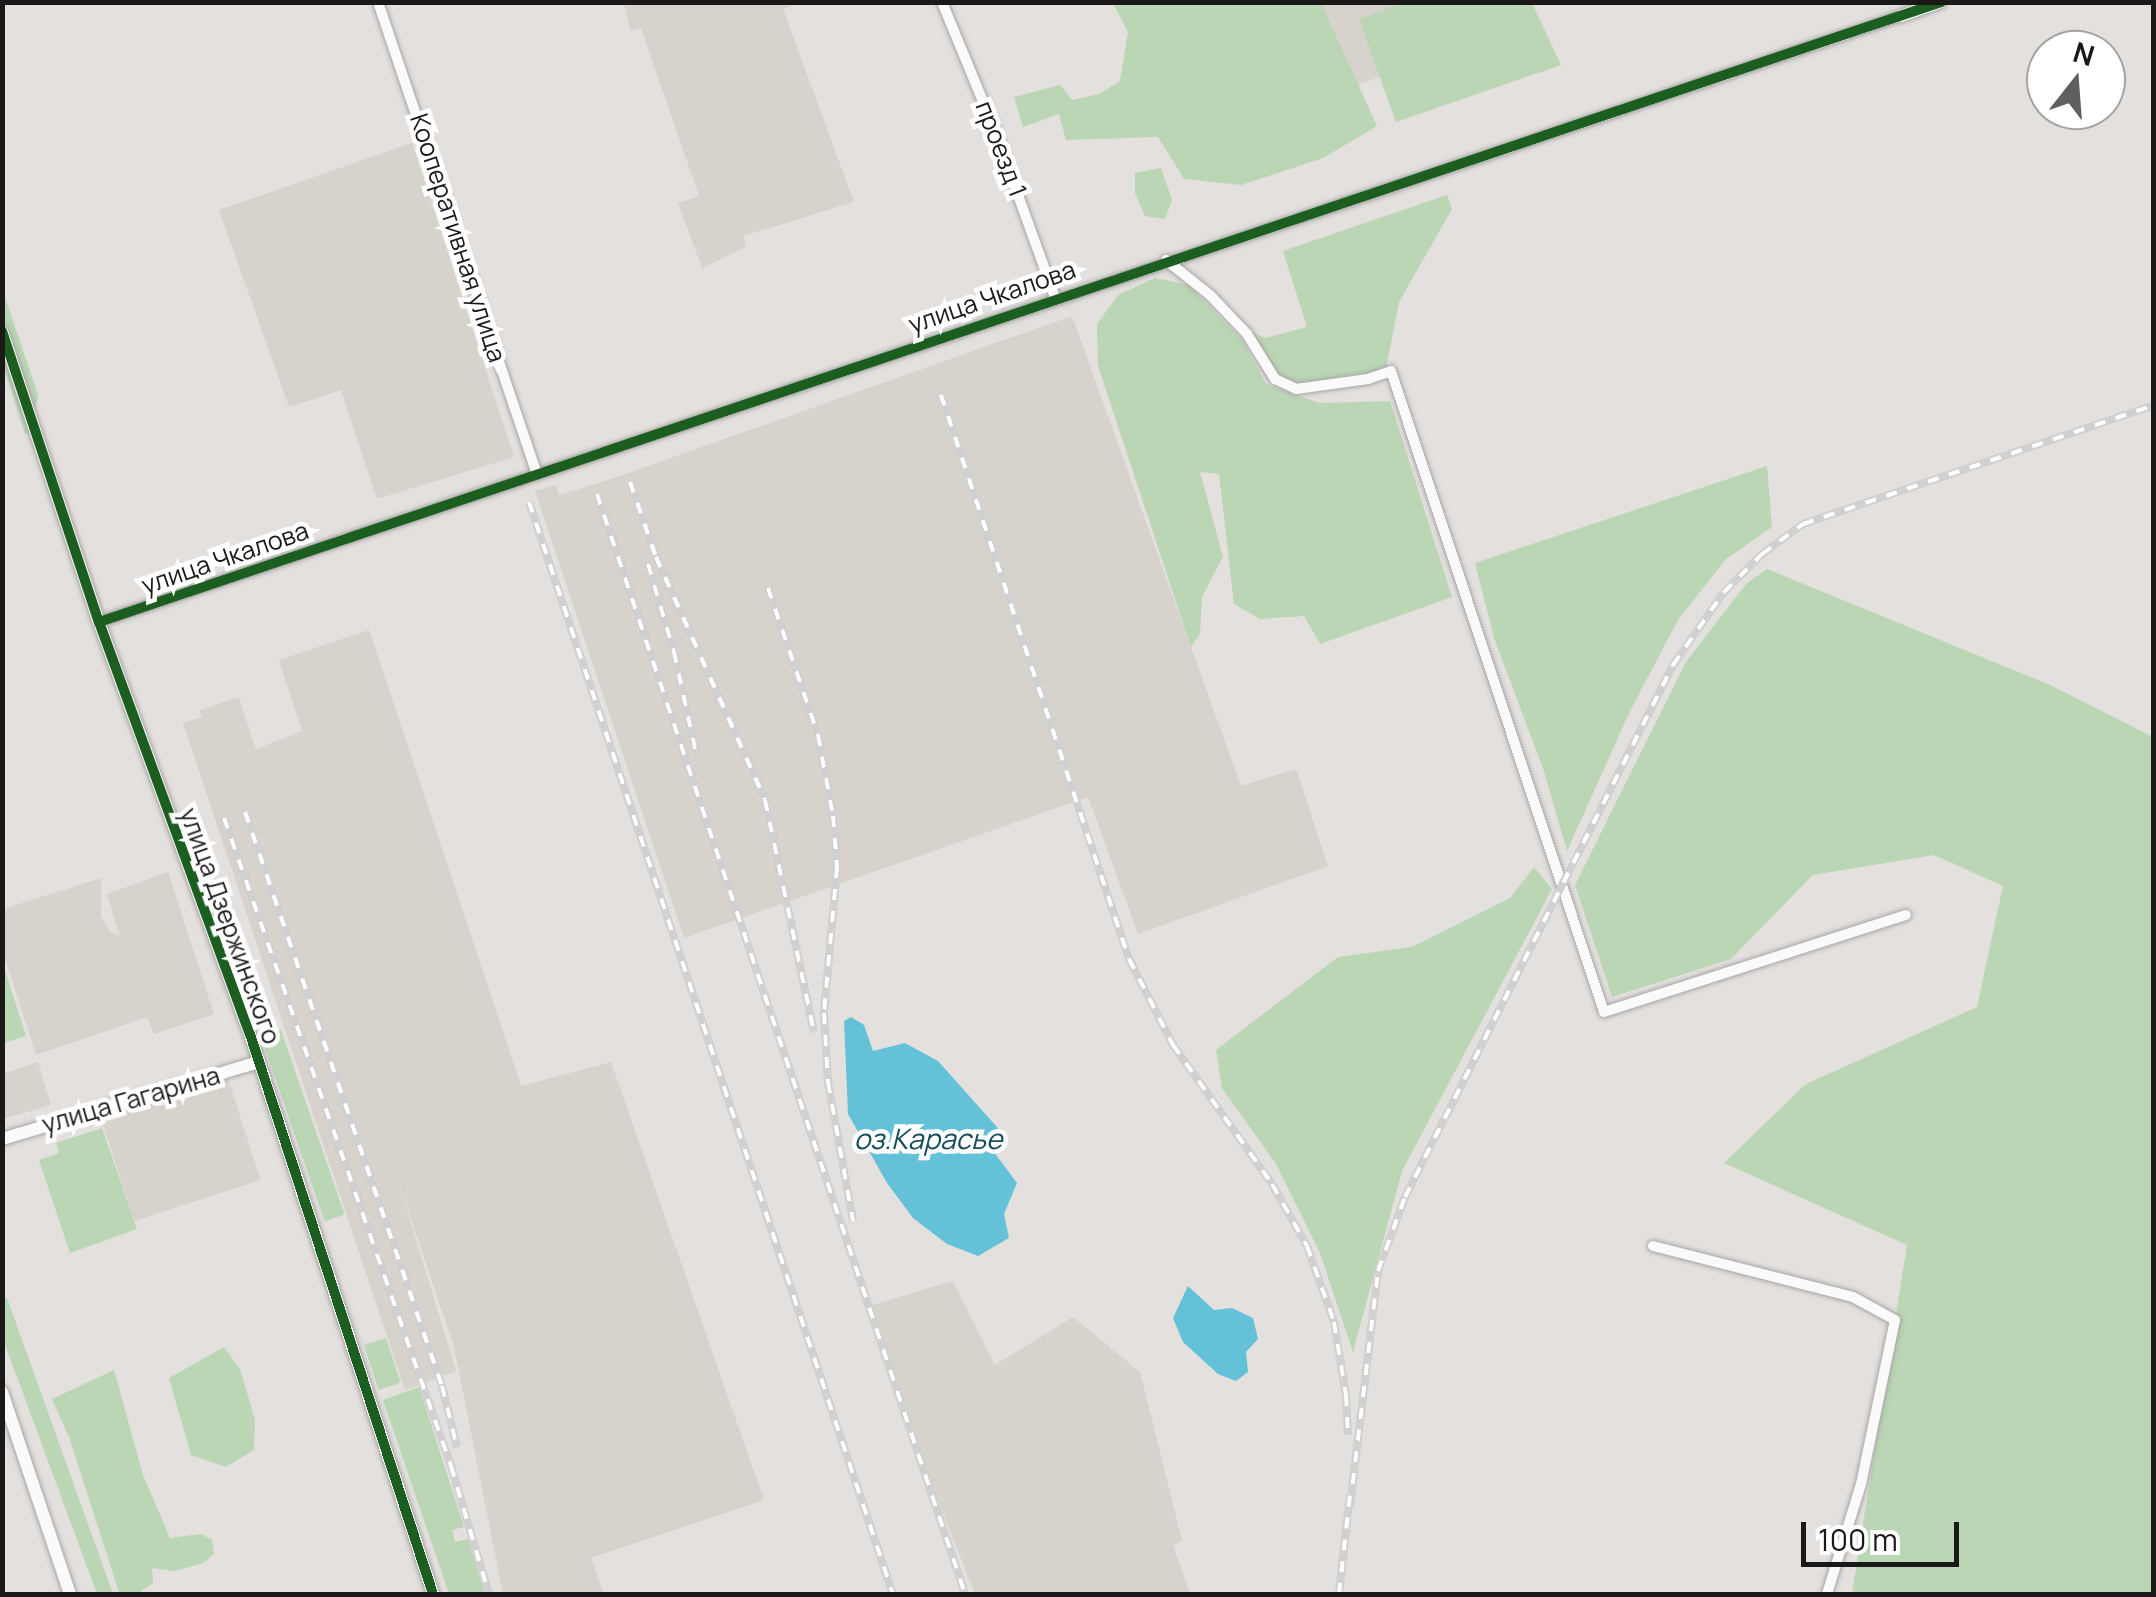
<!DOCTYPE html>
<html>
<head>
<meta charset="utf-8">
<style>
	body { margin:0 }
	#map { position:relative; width:2156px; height:1597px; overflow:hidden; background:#e3e0de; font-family:Manrope,sans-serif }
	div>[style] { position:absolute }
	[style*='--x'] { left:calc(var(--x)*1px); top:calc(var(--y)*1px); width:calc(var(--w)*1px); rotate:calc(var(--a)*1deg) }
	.built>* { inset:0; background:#d8d2cc; transform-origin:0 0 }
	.green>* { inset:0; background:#bad6b4; transform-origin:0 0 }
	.water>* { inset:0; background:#64c2d8 }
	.roads { filter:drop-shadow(0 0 2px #a8a6a5) drop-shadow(0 0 2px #a8a6a5) }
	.minor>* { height:10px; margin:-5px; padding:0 5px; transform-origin:5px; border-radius:5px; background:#fbfafa }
	.tertiary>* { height:12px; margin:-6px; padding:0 6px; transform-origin:6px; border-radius:6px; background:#fbfafa }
	.rail>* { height:8px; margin-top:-4px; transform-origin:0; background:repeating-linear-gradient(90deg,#fff 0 11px,#d0d0d0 0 22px); box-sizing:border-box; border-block:2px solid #d0d0d0 }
	.cycleway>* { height:10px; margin:-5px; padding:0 5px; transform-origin:5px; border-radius:5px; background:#1b5e20 }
	span { translate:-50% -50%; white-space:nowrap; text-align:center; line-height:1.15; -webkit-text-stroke:9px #fff; paint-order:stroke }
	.street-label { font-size:25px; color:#1a1917 }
	.water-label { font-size:28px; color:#174d5a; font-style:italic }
	.frame { position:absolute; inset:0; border:5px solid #1a1917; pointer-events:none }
	.north { position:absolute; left:2026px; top:30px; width:100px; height:100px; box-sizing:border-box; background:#fff; border:2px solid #a3a3a2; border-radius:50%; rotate:17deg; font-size:28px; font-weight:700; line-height:40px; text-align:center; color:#1a1917 }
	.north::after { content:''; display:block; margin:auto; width:35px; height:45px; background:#605f5d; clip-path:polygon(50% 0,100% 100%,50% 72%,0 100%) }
	.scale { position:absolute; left:1801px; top:1522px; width:158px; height:45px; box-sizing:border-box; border:5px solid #1a1917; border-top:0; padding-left:12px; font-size:30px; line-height:35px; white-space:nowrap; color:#1a1917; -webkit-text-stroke:8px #fff; paint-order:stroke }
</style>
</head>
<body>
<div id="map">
	<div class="built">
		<div style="clip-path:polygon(624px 3px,798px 3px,783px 9px,854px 202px,743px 236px,746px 247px,702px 268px,678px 203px,699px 196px,641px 28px,631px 31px)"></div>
		<div style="clip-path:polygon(1285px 3px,1503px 3px,1513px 32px,1318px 98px)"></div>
		<div style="clip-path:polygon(412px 143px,514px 457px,377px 499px,341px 390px,289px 407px,219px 210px)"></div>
		<div style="clip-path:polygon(1072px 316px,1241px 786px,1296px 769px,1328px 866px,1138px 934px,1088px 797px,684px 938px,535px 491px,556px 485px,559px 495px,614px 478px)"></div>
		<div style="clip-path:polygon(369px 630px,521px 1086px,611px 1062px,764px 1500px,591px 1558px,604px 1594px,503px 1594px,454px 1347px,398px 1180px,456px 1371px,405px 1390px,183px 723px,202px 717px,200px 710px,239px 697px,327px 969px,256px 749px,302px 731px,279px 660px)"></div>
		<div style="clip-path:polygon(168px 872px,214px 1014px,154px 1034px,147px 1017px,36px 1055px,3px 952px,3px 909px,101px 878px,101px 917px,110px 932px,120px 936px,107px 894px)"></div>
		<div style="clip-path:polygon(38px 1062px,51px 1105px,3px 1119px,3px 1074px)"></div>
		<div style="left:228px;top:1079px;width:106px;height:133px;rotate:72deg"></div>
		<div style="clip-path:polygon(953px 1281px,995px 1365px,1073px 1317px,1140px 1372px,1182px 1541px,1173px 1545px,1190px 1594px,975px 1594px,923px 1462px,872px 1305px)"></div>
	</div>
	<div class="green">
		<div style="clip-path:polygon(1113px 3px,1321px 3px,1377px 126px,1323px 158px,1241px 185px,1184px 179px,1158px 137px,1066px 140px,1059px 114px,1023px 127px,1014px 97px,1060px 85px,1072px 100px,1099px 94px,1120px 81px,1128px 32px)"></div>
		<div style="clip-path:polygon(1403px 3px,1532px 3px,1561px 65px,1396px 122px,1359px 19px)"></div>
		<div style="clip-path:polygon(1161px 168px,1172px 200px,1165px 219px,1145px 216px,1135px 193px,1135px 173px)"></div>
		<div style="clip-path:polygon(1447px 195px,1452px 209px,1399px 302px,1386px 369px,1298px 385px,1277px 376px,1250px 331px,1265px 338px,1307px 327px,1283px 251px)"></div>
		<div style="clip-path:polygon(1155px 278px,1189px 285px,1243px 341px,1266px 384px,1320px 403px,1390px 401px,1452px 597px,1320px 644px,1304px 616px,1260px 619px,1234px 604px,1219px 474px,1200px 472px,1223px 557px,1202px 597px,1200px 634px,1191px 647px,1098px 366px,1097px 324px,1118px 295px)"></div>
		<div style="clip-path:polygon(2px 288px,38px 395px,31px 433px,25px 434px,3px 364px)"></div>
		<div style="clip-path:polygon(1767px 466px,1772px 527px,1725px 560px,1678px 620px,1630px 711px,1567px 851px,1543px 768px,1494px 638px,1475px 563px)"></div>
		<div style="clip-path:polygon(1767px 569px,2050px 685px,2153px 737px,2153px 1594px,1852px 1594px,1907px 1245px,1724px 1163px,1806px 1084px,1977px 1007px,2003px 886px,1934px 855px,1813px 875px,1731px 959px,1612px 997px,1575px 885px,1686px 662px,1746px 584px)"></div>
		<div style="clip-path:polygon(1534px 867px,1552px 889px,1402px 1171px,1353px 1352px,1320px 1253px,1276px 1164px,1222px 1088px,1216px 1050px,1338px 957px,1412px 947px,1510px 898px)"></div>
		<div style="clip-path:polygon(3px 964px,26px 1036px,3px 1043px,2px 1043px)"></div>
		<div style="left:281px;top:1030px;width:195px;height:21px;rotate:71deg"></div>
		<div style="clip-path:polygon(102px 1128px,137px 1229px,70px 1253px,39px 1160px,59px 1153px,56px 1143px)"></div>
		<div style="clip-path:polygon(7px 1298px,113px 1594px,97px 1594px,3px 1339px,3px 1299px)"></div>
		<div style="left:386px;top:1338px;width:47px;height:23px;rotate:72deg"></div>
		<div style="clip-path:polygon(224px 1347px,240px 1369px,255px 1420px,254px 1450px,226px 1467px,191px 1455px,169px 1378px)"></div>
		<div style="clip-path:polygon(114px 1370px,143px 1475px,170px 1538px,201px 1534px,212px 1540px,214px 1554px,203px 1563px,175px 1571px,152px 1568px,153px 1583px,137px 1594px,119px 1592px,69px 1437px,52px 1399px)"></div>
		<div style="clip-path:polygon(419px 1387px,464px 1527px,452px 1530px,455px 1542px,468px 1539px,485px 1594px,449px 1594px,383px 1400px)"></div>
	</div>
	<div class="water">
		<div style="clip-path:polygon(851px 1017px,864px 1025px,873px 1051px,905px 1043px,938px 1061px,1004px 1135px,996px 1155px,1017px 1183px,1004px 1214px,1009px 1238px,978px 1256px,947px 1244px,913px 1218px,887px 1183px,848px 1114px,844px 1021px)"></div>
		<div style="clip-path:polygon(1188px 1286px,1214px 1310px,1232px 1308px,1253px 1318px,1258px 1339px,1246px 1352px,1248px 1372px,1236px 1381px,1218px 1374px,1183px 1342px,1173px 1318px)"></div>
	</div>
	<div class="roads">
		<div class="minor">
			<div style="--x:378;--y:2;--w:498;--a:71.4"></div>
			<div style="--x:942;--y:2;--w:134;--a:67.6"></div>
			<div style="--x:993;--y:126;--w:182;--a:70.1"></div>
			<div style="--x:1166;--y:260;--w:56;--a:38.5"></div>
			<div style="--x:1210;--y:295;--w:54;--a:46.5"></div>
			<div style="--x:1247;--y:334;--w:53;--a:58.1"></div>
			<div style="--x:1275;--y:379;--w:23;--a:25"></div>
			<div style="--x:1296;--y:389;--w:73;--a:-7.9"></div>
			<div style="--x:1368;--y:379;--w:24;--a:-19"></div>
			<div style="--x:1391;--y:371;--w:675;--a:71.62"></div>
			<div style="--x:1604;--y:1012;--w:317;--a:-17.8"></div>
			<div style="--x:99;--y:622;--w:1901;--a:-18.59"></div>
			<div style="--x:1653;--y:1246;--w:206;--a:14.3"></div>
			<div style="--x:1853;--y:1297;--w:48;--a:28.7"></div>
			<div style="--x:1895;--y:1320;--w:167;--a:101.7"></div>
			<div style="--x:1861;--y:1484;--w:115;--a:107.2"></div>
		</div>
		<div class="tertiary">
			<div style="--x:1901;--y:16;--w:42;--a:-19.3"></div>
			<div style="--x:2;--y:331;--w:307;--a:71.6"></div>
			<div style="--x:99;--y:622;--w:439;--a:69.9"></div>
			<div style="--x:250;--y:1034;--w:589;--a:71.9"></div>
			<div style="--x:2;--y:1139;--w:268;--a:-16.7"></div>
			<div style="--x:2;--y:1392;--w:213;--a:71.4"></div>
		</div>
	</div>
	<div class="rail">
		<div style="--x:941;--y:395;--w:595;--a:71.57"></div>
		<div style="--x:1129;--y:959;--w:97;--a:62.9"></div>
		<div style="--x:1173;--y:1045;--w:171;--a:54.5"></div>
		<div style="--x:1272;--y:1184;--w:71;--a:60.6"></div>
		<div style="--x:1307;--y:1246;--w:81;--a:70.4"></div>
		<div style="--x:1334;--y:1322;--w:74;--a:80.7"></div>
		<div style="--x:1346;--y:1395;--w:40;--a:87.1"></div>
		<div style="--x:630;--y:482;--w:79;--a:70.9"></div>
		<div style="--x:656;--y:557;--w:266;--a:65.8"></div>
		<div style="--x:765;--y:800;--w:237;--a:78.1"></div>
		<div style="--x:597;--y:494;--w:1160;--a:71.5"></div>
		<div style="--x:529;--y:502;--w:1151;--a:71.57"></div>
		<div style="--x:648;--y:564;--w:92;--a:73.5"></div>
		<div style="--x:674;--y:652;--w:103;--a:77.7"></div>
		<div style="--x:768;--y:588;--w:155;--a:71.2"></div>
		<div style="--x:818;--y:735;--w:82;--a:79.5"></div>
		<div style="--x:833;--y:816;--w:51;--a:85.5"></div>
		<div style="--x:837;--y:867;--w:147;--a:95.1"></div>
		<div style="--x:824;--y:1013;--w:69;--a:86.7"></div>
		<div style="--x:828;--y:1082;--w:141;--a:79.8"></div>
		<div style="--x:245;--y:812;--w:607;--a:71.06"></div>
		<div style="--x:442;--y:1386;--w:63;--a:76.2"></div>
		<div style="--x:224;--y:818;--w:687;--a:70.69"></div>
		<div style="--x:451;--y:1466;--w:134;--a:73.5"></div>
		<div style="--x:1350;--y:1506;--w:237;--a:-83.2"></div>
		<div style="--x:1378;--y:1271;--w:79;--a:-70"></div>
		<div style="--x:1405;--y:1197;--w:596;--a:-63.26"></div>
		<div style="--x:1673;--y:665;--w:89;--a:-55.1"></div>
		<div style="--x:1724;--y:592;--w:54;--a:-45"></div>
		<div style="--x:1762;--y:554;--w:51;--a:-36.2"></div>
		<div style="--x:1803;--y:524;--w:371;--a:-18.7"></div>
		<div style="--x:1339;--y:1594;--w:100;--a:-83.7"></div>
	</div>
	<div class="cycleway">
		<div style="--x:2;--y:331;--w:307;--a:71.6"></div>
		<div style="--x:99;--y:622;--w:439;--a:69.9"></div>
		<div style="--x:250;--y:1034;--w:589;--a:71.9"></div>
		<div style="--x:99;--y:622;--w:1944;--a:-18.6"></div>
	</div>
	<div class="street-label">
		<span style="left:1001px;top:149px;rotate:69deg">проезд 1</span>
		<span style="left:458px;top:238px;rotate:72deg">Кооперативная улица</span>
		<span style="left:992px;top:297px;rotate:-19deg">улица Чкалова</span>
		<span style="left:225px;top:558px;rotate:-19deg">улица Чкалова</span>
		<span style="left:230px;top:926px;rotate:70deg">улица Дзержинского</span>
		<span style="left:131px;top:1100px;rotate:-16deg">улица Гагарина</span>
	</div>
	<div class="water-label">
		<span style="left:928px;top:1138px">оз.Карасье</span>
	</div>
	<div class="frame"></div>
	<div class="north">N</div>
	<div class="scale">100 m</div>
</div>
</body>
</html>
